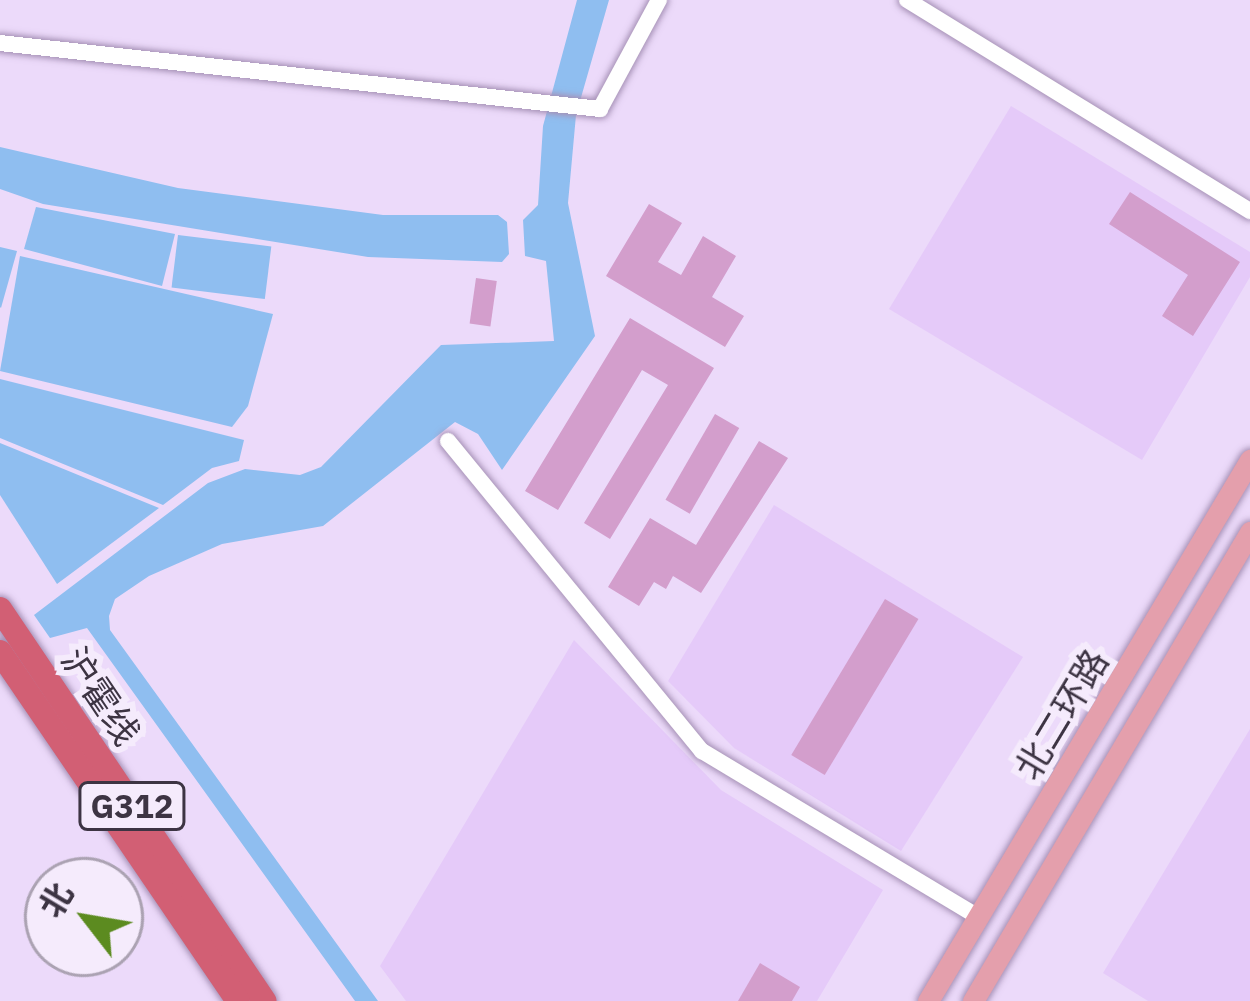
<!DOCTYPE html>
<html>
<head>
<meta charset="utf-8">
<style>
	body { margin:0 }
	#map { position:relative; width:1250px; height:1001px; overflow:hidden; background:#ecdafa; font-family:"IBM Plex Sans","Noto Sans SC",sans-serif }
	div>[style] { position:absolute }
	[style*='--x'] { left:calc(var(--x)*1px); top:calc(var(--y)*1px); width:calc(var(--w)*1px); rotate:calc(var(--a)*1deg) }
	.built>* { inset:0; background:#e5caf9 }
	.water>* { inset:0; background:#8fbef0; transform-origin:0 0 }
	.building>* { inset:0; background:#d39ecc; transform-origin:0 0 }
	.roads { filter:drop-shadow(0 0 3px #a691b6) drop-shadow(0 0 3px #a691b6) }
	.minor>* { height:16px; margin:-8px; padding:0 8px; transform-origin:8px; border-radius:8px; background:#fff }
	.major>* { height:21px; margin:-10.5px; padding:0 10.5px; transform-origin:10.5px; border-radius:10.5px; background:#e49fac }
	.highway>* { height:24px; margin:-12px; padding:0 12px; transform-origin:12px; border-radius:12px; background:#d25f74 }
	span { translate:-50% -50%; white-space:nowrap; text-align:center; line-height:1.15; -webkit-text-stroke:12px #f5ebfc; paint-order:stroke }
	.shield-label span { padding:3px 9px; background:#f5ebfc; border:3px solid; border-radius:9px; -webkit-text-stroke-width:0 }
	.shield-label { font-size:33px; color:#3d3443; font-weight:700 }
	.street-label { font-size:36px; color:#3d3443 }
	.north { position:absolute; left:24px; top:857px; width:120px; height:120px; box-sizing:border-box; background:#f5ebfc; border:3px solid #aba2b2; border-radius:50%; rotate:301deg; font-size:33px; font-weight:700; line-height:48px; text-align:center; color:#3d3443 }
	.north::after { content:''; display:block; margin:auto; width:42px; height:54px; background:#5c8b20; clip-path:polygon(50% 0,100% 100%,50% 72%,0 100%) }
</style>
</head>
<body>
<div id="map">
	<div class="built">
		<div style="clip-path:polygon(1011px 106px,1250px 252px,1250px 277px,1142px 460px,889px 309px)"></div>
		<div style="clip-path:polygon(774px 505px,1023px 657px,901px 851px,734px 748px,668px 681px)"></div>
		<div style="clip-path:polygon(574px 640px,721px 790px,883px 890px,817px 1001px,406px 1001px,380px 966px)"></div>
		<div style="clip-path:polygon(1250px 729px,1250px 1001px,1148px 1001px,1103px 973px)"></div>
	</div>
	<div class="water">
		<div style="clip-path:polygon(577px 0,609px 0,576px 115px,568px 203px,595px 336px,502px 470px,478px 434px,455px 422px,323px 526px,222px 544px,149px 576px,115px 599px,109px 616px,110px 630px,378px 1001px,355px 1001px,87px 628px,50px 638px,34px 615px,208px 483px,245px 469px,300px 475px,321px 467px,441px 345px,554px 341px,546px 261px,525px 256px,523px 220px,538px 205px,543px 126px)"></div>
		<div style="clip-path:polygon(0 147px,178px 188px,383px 215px,498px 215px,507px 222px,509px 254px,502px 262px,368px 257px,43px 204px,0 189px)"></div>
		<div style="clip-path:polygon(36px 207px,175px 234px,162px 286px,24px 249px)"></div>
		<div style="left:178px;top:235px;width:94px;height:53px;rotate:7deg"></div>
		<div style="clip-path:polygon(0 247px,17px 251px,1px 308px,0 307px)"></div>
		<div style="clip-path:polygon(20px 256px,273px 314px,248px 406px,232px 427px,0 371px)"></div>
		<div style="clip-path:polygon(0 379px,244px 440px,239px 461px,212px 468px,163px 505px,0 438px)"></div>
		<div style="clip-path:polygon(0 443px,159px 508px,57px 584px,0 495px)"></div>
	</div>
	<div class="building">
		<div style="clip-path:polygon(1130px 192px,1240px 262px,1193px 336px,1162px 316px,1188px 275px,1109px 224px)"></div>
		<div style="clip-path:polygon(649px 204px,682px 223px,658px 262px,681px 275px,703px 236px,736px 256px,712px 297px,744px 316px,725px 347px,606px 276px)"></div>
		<div style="left:476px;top:278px;width:21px;height:46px;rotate:8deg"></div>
		<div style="clip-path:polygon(630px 318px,714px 368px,610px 539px,584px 523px,668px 385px,642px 370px,558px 510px,525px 491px)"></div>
		<div style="left:715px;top:414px;width:28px;height:99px;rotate:30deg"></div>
		<div style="clip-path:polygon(759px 441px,788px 458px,701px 593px,673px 576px,666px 589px,654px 582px,639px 606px,608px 587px,650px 518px,696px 545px)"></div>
		<div style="left:885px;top:599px;width:39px;height:182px;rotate:31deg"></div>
		<div style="clip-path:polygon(760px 963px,800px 987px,792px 1001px,738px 1001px)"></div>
	</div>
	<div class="roads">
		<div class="minor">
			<div style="--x:907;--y:0;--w:403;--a:31.6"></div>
			<div style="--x:0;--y:43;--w:604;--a:6.28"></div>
			<div style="--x:600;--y:109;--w:124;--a:-61.6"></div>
			<div style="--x:448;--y:441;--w:401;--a:50.7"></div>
			<div style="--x:702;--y:751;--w:322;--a:31"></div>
		</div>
		<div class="major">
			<div style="--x:928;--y:1001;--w:630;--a:-59.24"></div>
			<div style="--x:973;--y:1001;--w:545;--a:-59.43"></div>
		</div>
		<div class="highway">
			<div style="--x:0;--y:609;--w:473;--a:56"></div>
			<div style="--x:0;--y:652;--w:422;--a:55.7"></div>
		</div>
	</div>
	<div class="shield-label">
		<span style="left:132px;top:806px">G312</span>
	</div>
	<div class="street-label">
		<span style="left:101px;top:696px;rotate:56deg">沪霍线</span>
		<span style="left:1061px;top:714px;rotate:-59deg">北二环路</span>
	</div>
	<div class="north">北</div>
</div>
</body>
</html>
